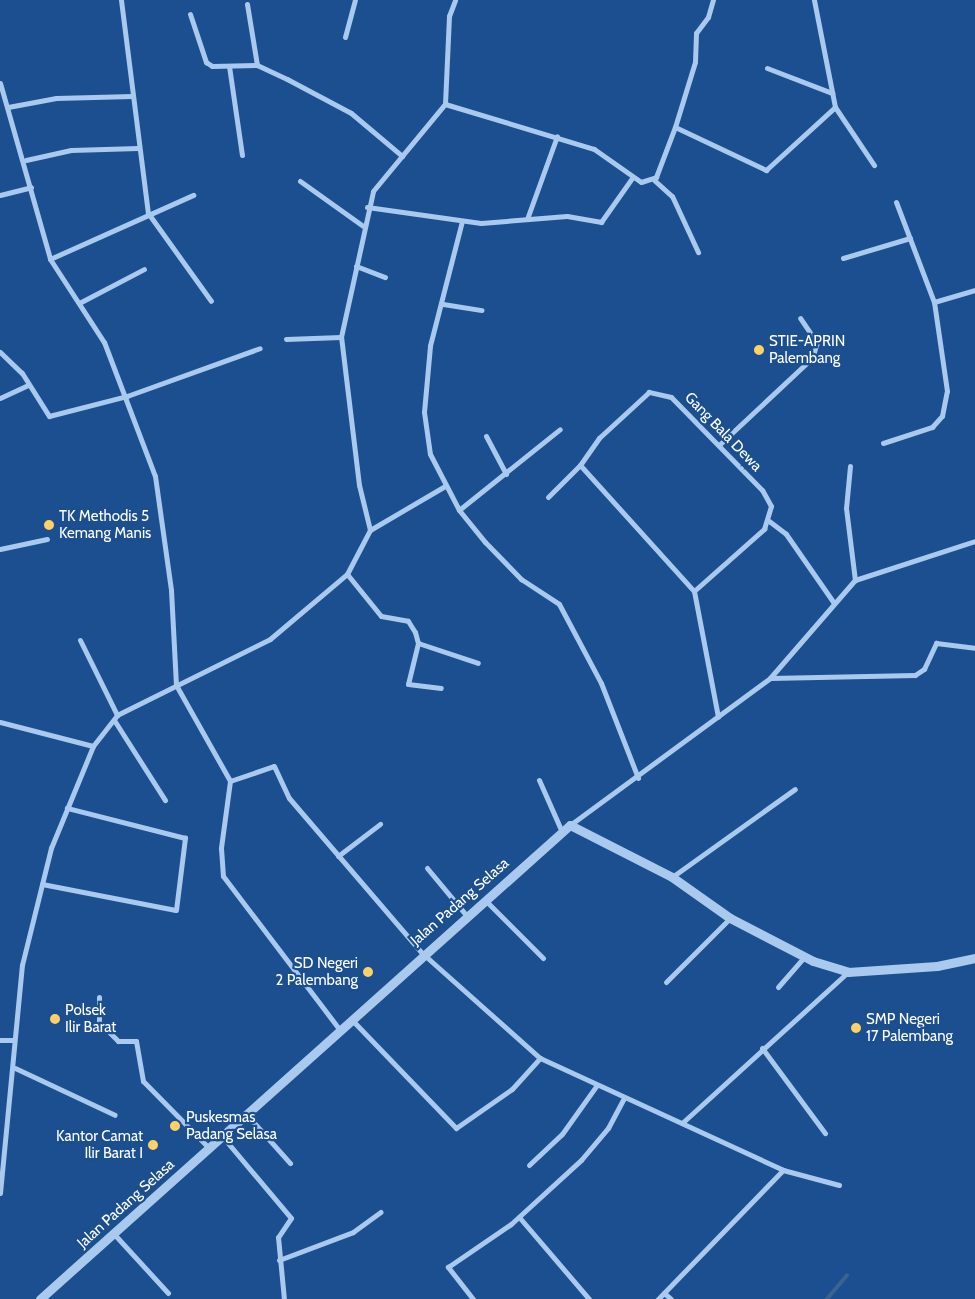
<!DOCTYPE html>
<html>
<head>
<meta charset="utf-8">
<style>
	body { margin:0 }
	#map { position:relative; width:975px; height:1299px; overflow:hidden; background:#1b4f8f; font-family:Cabin,sans-serif }
	div>[style] { position:absolute }
	[style*='--x'] { left:calc(var(--x)*1px); top:calc(var(--y)*1px); width:calc(var(--w)*1px); rotate:calc(var(--a)*1deg) }
	.stream>* { height:4px; margin:-2px; padding:0 2px; transform-origin:2px; border-radius:2px; background:#3c6290 }
	.minor>* { height:5px; margin:-2.5px; padding:0 2.5px; transform-origin:2.5px; border-radius:2.5px; background:#a9c9ee }
	.tertiary>* { height:9px; margin:-4.5px; padding:0 4.5px; transform-origin:4.5px; border-radius:4.5px; background:#a9c9ee }
	.dots>* { width:14px; height:14px; translate:-50% -50%; box-sizing:border-box; border:2px solid #1b4f8f; border-radius:50% }
	span { translate:-50% -50%; white-space:nowrap; text-align:center; line-height:1.15; -webkit-text-stroke:4.5px #1b4f8f; paint-order:stroke }
	.poi-label { font-size:15px; color:#fff }
	.left { translate:0 -50%; text-align:left }
	.right { translate:-100% -50%; text-align:right }
	.street-label { font-size:15px; color:#fff }
</style>
</head>
<body>
<div id="map">
	<div class="stream">
		<div style="--x:827;--y:1299;--w:31;--a:-50"></div>
	</div>
	<div class="minor">
		<div style="--x:121;--y:0;--w:215;--a:82.8"></div>
		<div style="--x:148;--y:213;--w:108;--a:54.4"></div>
		<div style="--x:247;--y:4;--w:62;--a:80.7"></div>
		<div style="--x:190;--y:14;--w:51;--a:71.6"></div>
		<div style="--x:206;--y:62;--w:7;--a:34"></div>
		<div style="--x:212;--y:66;--w:45;--a:-1.3"></div>
		<div style="--x:257;--y:65;--w:33;--a:25"></div>
		<div style="--x:287;--y:79;--w:72;--a:28"></div>
		<div style="--x:351;--y:113;--w:67;--a:40.1"></div>
		<div style="--x:345;--y:37;--w:38;--a:-75"></div>
		<div style="--x:229;--y:66;--w:90;--a:81.7"></div>
		<div style="--x:767;--y:68;--w:70;--a:21"></div>
		<div style="--x:0;--y:83;--w:183;--a:74.1"></div>
		<div style="--x:50;--y:259;--w:99;--a:57"></div>
		<div style="--x:104;--y:342;--w:143;--a:69.2"></div>
		<div style="--x:155;--y:476;--w:115;--a:82"></div>
		<div style="--x:171;--y:590;--w:95;--a:87"></div>
		<div style="--x:176;--y:685;--w:110;--a:60.6"></div>
		<div style="--x:230;--y:781;--w:68;--a:97.7"></div>
		<div style="--x:221;--y:848;--w:28;--a:86"></div>
		<div style="--x:223;--y:876;--w:193;--a:52.8"></div>
		<div style="--x:445;--y:104;--w:156;--a:16.8"></div>
		<div style="--x:594;--y:149;--w:57;--a:35.1"></div>
		<div style="--x:641;--y:182;--w:16;--a:-18"></div>
		<div style="--x:656;--y:177;--w:53;--a:-69.2"></div>
		<div style="--x:675;--y:127;--w:101;--a:25.3"></div>
		<div style="--x:766;--y:170;--w:93;--a:-42.4"></div>
		<div style="--x:835;--y:107;--w:109;--a:-101.1"></div>
		<div style="--x:8;--y:107;--w:49;--a:-10.6"></div>
		<div style="--x:56;--y:98;--w:76;--a:-1.5"></div>
		<div style="--x:835;--y:107;--w:70;--a:56.1"></div>
		<div style="--x:675;--y:127;--w:68;--a:-72.9"></div>
		<div style="--x:695;--y:62;--w:29;--a:-88"></div>
		<div style="--x:696;--y:33;--w:20;--a:-53"></div>
		<div style="--x:708;--y:17;--w:18;--a:-74"></div>
		<div style="--x:26;--y:160;--w:46;--a:-12.5"></div>
		<div style="--x:71;--y:150;--w:67;--a:-1.7"></div>
		<div style="--x:654;--y:180;--w:24;--a:42"></div>
		<div style="--x:672;--y:196;--w:62;--a:65.1"></div>
		<div style="--x:300;--y:181;--w:77;--a:35.5"></div>
		<div style="--x:0;--y:195;--w:32;--a:-14"></div>
		<div style="--x:896;--y:202;--w:107;--a:69.2"></div>
		<div style="--x:934;--y:302;--w:43;--a:-16.3"></div>
		<div style="--x:367;--y:207;--w:115;--a:8"></div>
		<div style="--x:481;--y:223;--w:86;--a:-4.7"></div>
		<div style="--x:567;--y:216;--w:35;--a:10"></div>
		<div style="--x:601;--y:222;--w:54;--a:-54.8"></div>
		<div style="--x:527;--y:219;--w:88;--a:-70.1"></div>
		<div style="--x:462;--y:221;--w:129;--a:104.4"></div>
		<div style="--x:430;--y:346;--w:66;--a:95.2"></div>
		<div style="--x:424;--y:412;--w:42;--a:81.9"></div>
		<div style="--x:430;--y:454;--w:63;--a:62.6"></div>
		<div style="--x:459;--y:510;--w:41;--a:50.9"></div>
		<div style="--x:485;--y:542;--w:52;--a:45.8"></div>
		<div style="--x:521;--y:579;--w:45;--a:33.3"></div>
		<div style="--x:559;--y:604;--w:89;--a:62"></div>
		<div style="--x:601;--y:683;--w:102;--a:68.7"></div>
		<div style="--x:843;--y:258;--w:70;--a:-16.6"></div>
		<div style="--x:50;--y:259;--w:157;--a:-24.1"></div>
		<div style="--x:356;--y:266;--w:31;--a:21"></div>
		<div style="--x:81;--y:302;--w:71;--a:-27.6"></div>
		<div style="--x:443;--y:304;--w:39;--a:9"></div>
		<div style="--x:286;--y:339;--w:55;--a:-2.1"></div>
		<div style="--x:0;--y:352;--w:30;--a:44"></div>
		<div style="--x:22;--y:373;--w:51;--a:57.9"></div>
		<div style="--x:49;--y:416;--w:81;--a:-14.4"></div>
		<div style="--x:127;--y:396;--w:141;--a:-19.8"></div>
		<div style="--x:0;--y:398;--w:31;--a:-25"></div>
		<div style="--x:486;--y:436;--w:43;--a:62.2"></div>
		<div style="--x:883;--y:443;--w:52;--a:-18.1"></div>
		<div style="--x:932;--y:427;--w:15;--a:-48"></div>
		<div style="--x:942;--y:416;--w:25;--a:-79"></div>
		<div style="--x:947;--y:391;--w:90;--a:-98.3"></div>
		<div style="--x:719;--y:445;--w:127;--a:-43.1"></div>
		<div style="--x:812;--y:358;--w:16;--a:-72"></div>
		<div style="--x:817;--y:343;--w:30;--a:-124"></div>
		<div style="--x:850;--y:466;--w:42;--a:95.4"></div>
		<div style="--x:846;--y:508;--w:73;--a:82.9"></div>
		<div style="--x:548;--y:497;--w:45;--a:-45"></div>
		<div style="--x:459;--y:510;--w:129;--a:-38.7"></div>
		<div style="--x:769;--y:521;--w:21;--a:37"></div>
		<div style="--x:786;--y:534;--w:84;--a:55.2"></div>
		<div style="--x:370;--y:530;--w:87;--a:-30.4"></div>
		<div style="--x:0;--y:549;--w:48;--a:-12"></div>
		<div style="--x:347;--y:574;--w:54;--a:51"></div>
		<div style="--x:381;--y:616;--w:27;--a:10"></div>
		<div style="--x:408;--y:621;--w:13;--a:58"></div>
		<div style="--x:415;--y:632;--w:11;--a:75"></div>
		<div style="--x:418;--y:643;--w:42;--a:103.7"></div>
		<div style="--x:408;--y:684;--w:33;--a:7"></div>
		<div style="--x:694;--y:591;--w:94;--a:-41.5"></div>
		<div style="--x:764;--y:529;--w:24;--a:-73"></div>
		<div style="--x:771;--y:506;--w:18;--a:-119"></div>
		<div style="--x:762;--y:490;--w:130;--a:-134.4"></div>
		<div style="--x:671;--y:397;--w:23;--a:-167"></div>
		<div style="--x:649;--y:392;--w:68;--a:137.4"></div>
		<div style="--x:599;--y:438;--w:33;--a:125"></div>
		<div style="--x:580;--y:465;--w:170;--a:47.9"></div>
		<div style="--x:694;--y:591;--w:128;--a:79.2"></div>
		<div style="--x:80;--y:640;--w:84;--a:63.7"></div>
		<div style="--x:418;--y:643;--w:63;--a:18.4"></div>
		<div style="--x:770;--y:678;--w:145;--a:-1.2"></div>
		<div style="--x:915;--y:675;--w:11;--a:-34"></div>
		<div style="--x:924;--y:669;--w:29;--a:-65"></div>
		<div style="--x:936;--y:643;--w:39;--a:7"></div>
		<div style="--x:114;--y:720;--w:95;--a:57.5"></div>
		<div style="--x:0;--y:722;--w:96;--a:14.5"></div>
		<div style="--x:539;--y:780;--w:57;--a:66.1"></div>
		<div style="--x:230;--y:781;--w:46;--a:-18.8"></div>
		<div style="--x:274;--y:766;--w:35;--a:65"></div>
		<div style="--x:289;--y:798;--w:204;--a:49.4"></div>
		<div style="--x:422;--y:953;--w:158;--a:41.7"></div>
		<div style="--x:540;--y:1058;--w:268;--a:24.7"></div>
		<div style="--x:783;--y:1170;--w:180;--a:134.1"></div>
		<div style="--x:570;--y:825;--w:248;--a:-36.3"></div>
		<div style="--x:770;--y:678;--w:130;--a:-49.1"></div>
		<div style="--x:855;--y:580;--w:126;--a:-18"></div>
		<div style="--x:338;--y:856;--w:53;--a:-37.3"></div>
		<div style="--x:427;--y:868;--w:61;--a:50.3"></div>
		<div style="--x:672;--y:877;--w:151;--a:-35.6"></div>
		<div style="--x:42;--y:884;--w:136;--a:11"></div>
		<div style="--x:176;--y:910;--w:73;--a:-82.9"></div>
		<div style="--x:185;--y:838;--w:122;--a:-165.7"></div>
		<div style="--x:485;--y:900;--w:82;--a:45"></div>
		<div style="--x:666;--y:982;--w:91;--a:-45"></div>
		<div style="--x:778;--y:987;--w:41;--a:-48.9"></div>
		<div style="--x:99;--y:997;--w:25;--a:90"></div>
		<div style="--x:99;--y:1022;--w:27;--a:45"></div>
		<div style="--x:118;--y:1041;--w:18;--a:0"></div>
		<div style="--x:136;--y:1041;--w:41;--a:80.1"></div>
		<div style="--x:143;--y:1081;--w:94;--a:45.4"></div>
		<div style="--x:352;--y:1020;--w:150;--a:46.1"></div>
		<div style="--x:456;--y:1128;--w:68;--a:-34.9"></div>
		<div style="--x:512;--y:1089;--w:42;--a:-47.9"></div>
		<div style="--x:0;--y:1040;--w:13;--a:0"></div>
		<div style="--x:762;--y:1048;--w:106;--a:53.5"></div>
		<div style="--x:15;--y:1068;--w:110;--a:25.2"></div>
		<div style="--x:246;--y:1114;--w:66;--a:48.1"></div>
		<div style="--x:682;--y:1123;--w:224;--a:-42.3"></div>
		<div style="--x:222;--y:1136;--w:107;--a:49.9"></div>
		<div style="--x:291;--y:1218;--w:23;--a:124"></div>
		<div style="--x:278;--y:1237;--w:62;--a:84.5"></div>
		<div style="--x:529;--y:1165;--w:45;--a:-43.2"></div>
		<div style="--x:562;--y:1134;--w:60;--a:-54.5"></div>
		<div style="--x:783;--y:1170;--w:58;--a:15"></div>
		<div style="--x:0;--y:1193;--w:229;--a:-84.5"></div>
		<div style="--x:22;--y:965;--w:121;--a:-76.1"></div>
		<div style="--x:51;--y:848;--w:110;--a:-67.6"></div>
		<div style="--x:93;--y:746;--w:39;--a:-52"></div>
		<div style="--x:117;--y:715;--w:171;--a:-26.4"></div>
		<div style="--x:270;--y:639;--w:101;--a:-40.2"></div>
		<div style="--x:347;--y:574;--w:50;--a:-62.4"></div>
		<div style="--x:370;--y:530;--w:46;--a:-103.7"></div>
		<div style="--x:359;--y:485;--w:149;--a:-96.9"></div>
		<div style="--x:341;--y:337;--w:149;--a:-77.6"></div>
		<div style="--x:373;--y:191;--w:113;--a:-50.4"></div>
		<div style="--x:445;--y:104;--w:88;--a:-87.4"></div>
		<div style="--x:449;--y:16;--w:17;--a:-69"></div>
		<div style="--x:519;--y:1217;--w:108;--a:49.5"></div>
		<div style="--x:114;--y:1234;--w:80;--a:47.5"></div>
		<div style="--x:279;--y:1260;--w:79;--a:-20.7"></div>
		<div style="--x:353;--y:1232;--w:34;--a:-36"></div>
		<div style="--x:664;--y:1293;--w:9;--a:41"></div>
		<div style="--x:473;--y:1299;--w:41;--a:-128"></div>
		<div style="--x:448;--y:1267;--w:76;--a:-34.3"></div>
		<div style="--x:511;--y:1224;--w:95;--a:-42.4"></div>
		<div style="--x:581;--y:1160;--w:42;--a:-49.8"></div>
		<div style="--x:608;--y:1128;--w:34;--a:-62"></div>
	</div>
	<div class="tertiary">
		<div style="--x:40;--y:1299;--w:711;--a:-41.81"></div>
		<div style="--x:570;--y:825;--w:114;--a:27"></div>
		<div style="--x:672;--y:877;--w:71;--a:35.3"></div>
		<div style="--x:730;--y:918;--w:93;--a:27.4"></div>
		<div style="--x:813;--y:961;--w:37;--a:17"></div>
		<div style="--x:848;--y:972;--w:89;--a:-3.9"></div>
		<div style="--x:937;--y:966;--w:39;--a:-12"></div>
	</div>
	<div class="dots">
		<div style="left:759px;top:350px;background:#ffd166"></div>
		<div style="left:49px;top:525px;background:#ffd166"></div>
		<div style="left:368px;top:972px;background:#ffd166"></div>
		<div style="left:55px;top:1019px;background:#ffd166"></div>
		<div style="left:856px;top:1028px;background:#ffd166"></div>
		<div style="left:175px;top:1126px;background:#ffd166"></div>
		<div style="left:153px;top:1145px;background:#ffd166"></div>
	</div>
	<div class="poi-label">
		<span class="left" style="left:769px;top:350px">STIE-APRIN<br>Palembang</span>
		<span class="left" style="left:59px;top:525px">TK Methodis 5<br>Kemang Manis</span>
		<span class="right" style="left:358px;top:972px">SD Negeri<br>2 Palembang</span>
		<span class="left" style="left:65px;top:1019px">Polsek<br>Ilir Barat</span>
		<span class="left" style="left:866px;top:1028px">SMP Negeri<br>17 Palembang</span>
		<span class="left" style="left:186px;top:1126px">Puskesmas<br>Padang Selasa</span>
		<span class="right" style="left:143px;top:1145px">Kantor Camat<br>Ilir Barat I</span>
	</div>
	<div class="street-label">
		<span style="left:723px;top:432px;rotate:46deg">Gang Bala Dewa</span>
		<span style="left:460px;top:902px;rotate:-41deg">Jalan Padang Selasa</span>
		<span style="left:126px;top:1204px;rotate:-42deg">Jalan Padang Selasa</span>
	</div>
</div>
</body>
</html>
